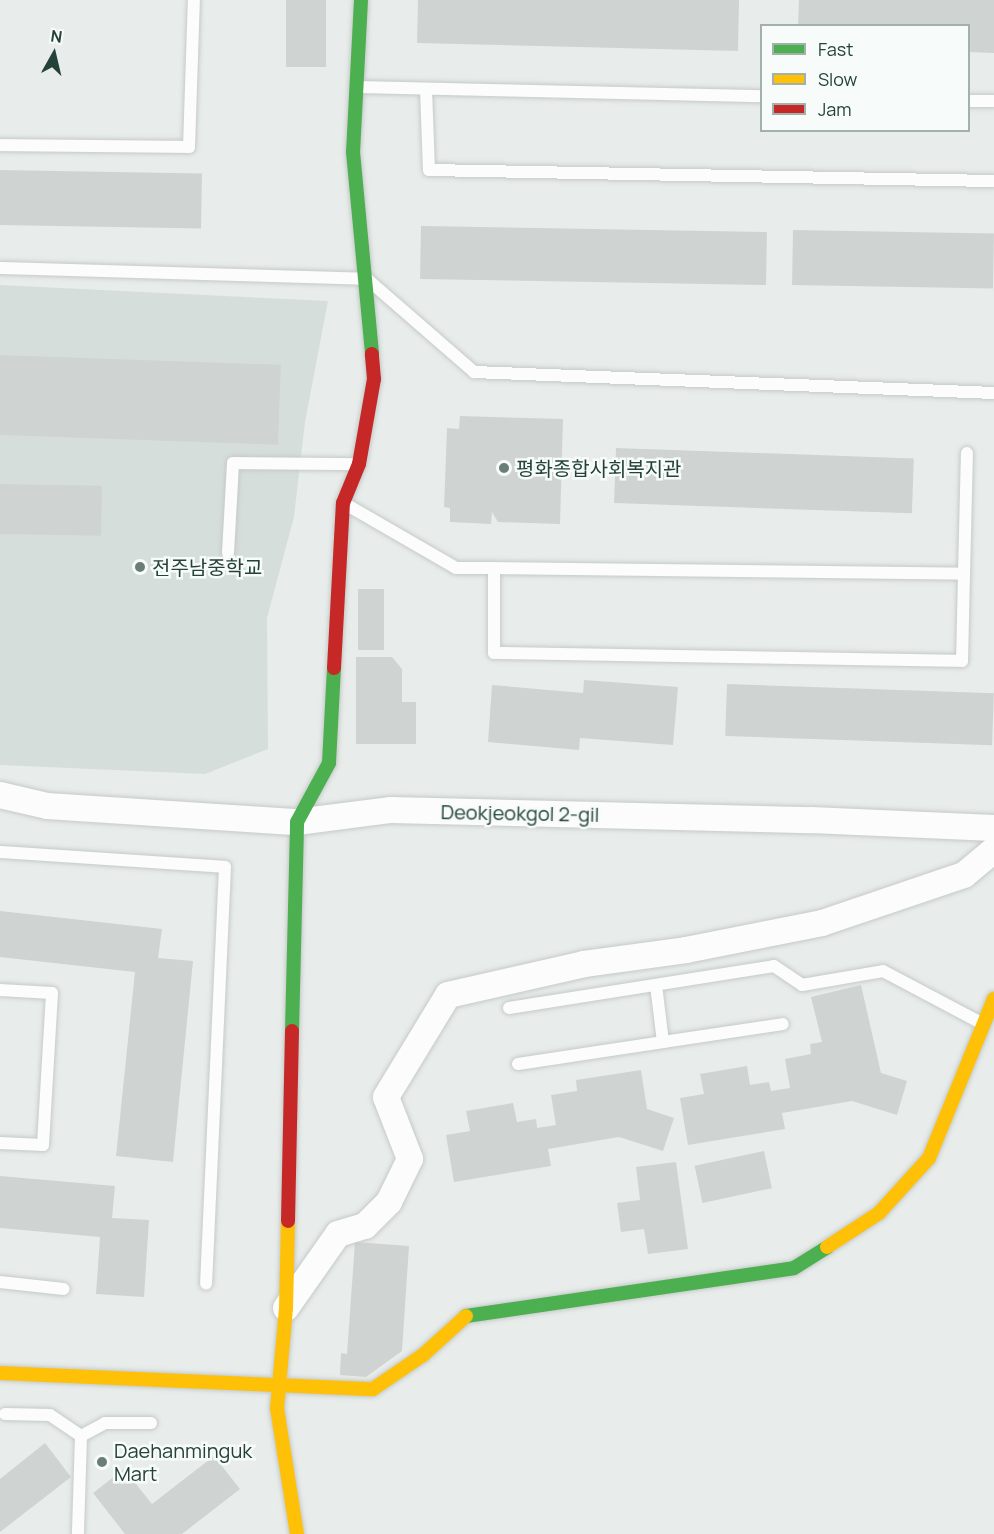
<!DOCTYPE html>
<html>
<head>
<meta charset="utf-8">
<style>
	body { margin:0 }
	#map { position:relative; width:994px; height:1534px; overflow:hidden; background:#e8edeb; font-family:Manrope,"Noto Sans KR",sans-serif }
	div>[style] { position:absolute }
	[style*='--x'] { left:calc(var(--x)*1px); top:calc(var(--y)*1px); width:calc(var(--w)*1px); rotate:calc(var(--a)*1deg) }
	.built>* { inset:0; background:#d6dedb }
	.building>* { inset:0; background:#cfd4d2; transform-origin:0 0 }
	.roads { filter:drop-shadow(0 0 2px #c5cac8) drop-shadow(0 0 2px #c5cac8) }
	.lane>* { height:12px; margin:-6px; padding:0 6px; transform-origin:6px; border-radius:6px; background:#fcfcfc }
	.street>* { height:26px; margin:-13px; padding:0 13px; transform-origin:13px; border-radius:13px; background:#fcfcfc }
	.fast>* { height:14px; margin:-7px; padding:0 7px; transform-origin:7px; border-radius:7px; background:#4caf50 }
	.slow>* { height:14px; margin:-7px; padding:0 7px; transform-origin:7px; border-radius:7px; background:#ffc107 }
	.jam>* { height:14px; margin:-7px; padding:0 7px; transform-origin:7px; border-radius:7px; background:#c62828 }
	.dots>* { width:16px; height:16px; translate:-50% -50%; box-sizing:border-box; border:3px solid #f7fbf9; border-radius:50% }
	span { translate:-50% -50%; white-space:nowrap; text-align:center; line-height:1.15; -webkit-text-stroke:5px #f7fbf9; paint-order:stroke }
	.poi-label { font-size:20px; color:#24423a }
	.left { translate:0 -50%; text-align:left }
	.street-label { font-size:20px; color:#24423a }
	.legend { position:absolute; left:760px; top:24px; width:210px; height:108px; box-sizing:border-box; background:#f7fbf9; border:2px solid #a3b1ad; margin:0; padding:8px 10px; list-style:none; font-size:18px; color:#24423a }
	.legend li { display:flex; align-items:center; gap:12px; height:30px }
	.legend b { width:30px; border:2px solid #a3b1ad }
	.north { position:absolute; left:24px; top:24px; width:60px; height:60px; -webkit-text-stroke:4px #f7fbf9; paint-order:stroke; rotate:8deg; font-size:16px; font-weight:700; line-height:24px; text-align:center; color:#24423a }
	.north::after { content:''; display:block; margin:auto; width:21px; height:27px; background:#24423a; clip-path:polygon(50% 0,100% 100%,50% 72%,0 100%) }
</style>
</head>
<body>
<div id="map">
	<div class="built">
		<div style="clip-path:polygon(0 285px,328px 301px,305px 422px,294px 517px,267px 618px,268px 749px,205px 774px,0 765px)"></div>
	</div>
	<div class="building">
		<div style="left:286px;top:0;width:40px;height:67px"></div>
		<div style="clip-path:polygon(418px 0,739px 0,738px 51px,417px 43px)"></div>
		<div style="clip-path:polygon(799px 0,994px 0,994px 53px,968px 52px,968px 26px,798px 26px)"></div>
		<div style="left:0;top:170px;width:202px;height:55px;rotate:1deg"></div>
		<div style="left:421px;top:226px;width:346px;height:53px;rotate:1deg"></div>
		<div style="left:793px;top:230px;width:201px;height:55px;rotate:1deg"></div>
		<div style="left:0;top:355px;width:281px;height:80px;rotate:2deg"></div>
		<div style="clip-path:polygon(460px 416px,563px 419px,560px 524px,498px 522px,492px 512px,491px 524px,450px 522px,450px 508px,444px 507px,447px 428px,459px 429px)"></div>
		<div style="left:616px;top:448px;width:298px;height:55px;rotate:2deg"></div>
		<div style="left:0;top:484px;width:102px;height:50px;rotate:1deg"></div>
		<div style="left:358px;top:589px;width:26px;height:61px"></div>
		<div style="clip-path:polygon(356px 657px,392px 657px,402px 669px,402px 702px,416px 702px,416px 744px,356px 744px)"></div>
		<div style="clip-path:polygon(584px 680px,678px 687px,673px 745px,580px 738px,579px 750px,488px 742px,492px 685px,583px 693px)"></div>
		<div style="left:727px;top:684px;width:267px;height:52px;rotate:2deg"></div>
		<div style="clip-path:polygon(0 911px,162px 929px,158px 958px,193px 961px,173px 1162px,116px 1156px,135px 972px,0 957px)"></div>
		<div style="clip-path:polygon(861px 985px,881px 1073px,907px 1081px,897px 1115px,852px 1101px,782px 1113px,785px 1129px,688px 1145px,680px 1098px,704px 1094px,700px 1074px,747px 1066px,750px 1085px,769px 1082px,771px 1091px,790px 1088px,785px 1059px,811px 1054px,810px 1044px,822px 1042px,811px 997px)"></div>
		<div style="clip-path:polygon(641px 1070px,647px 1109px,674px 1118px,663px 1151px,619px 1137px,548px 1149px,551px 1166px,454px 1182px,446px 1135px,470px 1131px,466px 1111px,513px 1103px,517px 1122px,536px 1119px,537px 1128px,556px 1125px,551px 1095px,577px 1091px,576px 1080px)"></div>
		<div style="left:764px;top:1151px;width:38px;height:71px;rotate:78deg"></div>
		<div style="clip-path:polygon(676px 1162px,688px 1249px,648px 1254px,644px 1229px,621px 1232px,617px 1203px,640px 1200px,636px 1167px)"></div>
		<div style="clip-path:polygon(0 1176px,115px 1186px,112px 1218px,149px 1220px,144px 1297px,96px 1294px,100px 1237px,0 1228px)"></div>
		<div style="clip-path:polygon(355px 1242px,409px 1246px,402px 1351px,366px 1377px,340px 1375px,341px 1353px,347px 1354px)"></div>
		<div style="clip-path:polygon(45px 1443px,71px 1477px,0 1532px,0 1479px)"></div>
		<div style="clip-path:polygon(214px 1456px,240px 1489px,182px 1534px,125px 1534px,93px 1493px,124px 1469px,152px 1504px)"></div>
	</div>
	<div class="roads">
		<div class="lane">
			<div style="--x:358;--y:87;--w:404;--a:1.3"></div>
			<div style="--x:426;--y:89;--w:81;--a:87.9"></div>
			<div style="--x:429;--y:170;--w:565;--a:1.12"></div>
			<div style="--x:968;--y:101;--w:26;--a:0"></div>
			<div style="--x:0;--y:145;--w:189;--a:0.6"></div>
			<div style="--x:189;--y:147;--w:147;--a:-88.1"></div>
			<div style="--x:0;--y:268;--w:367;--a:1.7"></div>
			<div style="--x:367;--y:279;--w:142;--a:41"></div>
			<div style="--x:474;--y:372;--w:520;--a:2.31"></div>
			<div style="--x:347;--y:505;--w:126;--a:30"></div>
			<div style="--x:456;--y:568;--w:38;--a:0"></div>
			<div style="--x:494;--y:568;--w:470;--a:0.7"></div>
			<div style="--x:964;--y:574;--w:87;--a:91.3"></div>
			<div style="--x:962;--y:661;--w:468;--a:-179"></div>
			<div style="--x:494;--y:653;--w:85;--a:-90"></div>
			<div style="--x:228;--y:553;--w:90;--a:-86.8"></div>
			<div style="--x:233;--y:463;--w:125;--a:0.5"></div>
			<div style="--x:964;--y:574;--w:121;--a:-88.6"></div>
			<div style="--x:0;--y:852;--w:225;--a:3.8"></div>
			<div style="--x:225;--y:867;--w:417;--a:92.6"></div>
			<div style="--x:0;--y:990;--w:52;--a:3.3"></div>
			<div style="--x:52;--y:993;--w:152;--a:93.4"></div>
			<div style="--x:43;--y:1145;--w:43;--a:-177.3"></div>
			<div style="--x:509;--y:1008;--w:268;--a:-9"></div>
			<div style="--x:774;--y:966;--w:34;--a:34"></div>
			<div style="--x:802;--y:985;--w:82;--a:-9.8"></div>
			<div style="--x:883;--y:971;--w:113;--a:27.9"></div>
			<div style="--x:663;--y:1042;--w:121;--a:-8.5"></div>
			<div style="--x:518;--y:1064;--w:147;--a:-8.6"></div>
			<div style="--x:663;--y:1042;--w:57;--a:-97"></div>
			<div style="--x:0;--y:1282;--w:64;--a:6.2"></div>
			<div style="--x:5;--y:1414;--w:45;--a:1.3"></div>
			<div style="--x:50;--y:1415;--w:37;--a:34"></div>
			<div style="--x:81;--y:1436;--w:98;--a:91.8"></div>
			<div style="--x:81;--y:1436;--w:27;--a:-28"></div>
			<div style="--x:105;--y:1423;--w:46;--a:0"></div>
		</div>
		<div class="street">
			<div style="--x:0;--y:795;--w:48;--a:13.2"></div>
			<div style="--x:47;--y:806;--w:251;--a:3.7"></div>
			<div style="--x:297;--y:822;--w:95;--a:-7.3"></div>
			<div style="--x:391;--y:810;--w:420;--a:1.4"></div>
			<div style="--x:811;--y:820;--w:183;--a:2.5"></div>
			<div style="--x:286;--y:1308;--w:90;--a:-54.9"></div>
			<div style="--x:338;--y:1234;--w:28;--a:-17"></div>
			<div style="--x:365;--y:1226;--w:34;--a:-45"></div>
			<div style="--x:389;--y:1202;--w:48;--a:-64"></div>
			<div style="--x:410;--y:1159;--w:66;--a:-111.2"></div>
			<div style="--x:386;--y:1097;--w:119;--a:-58.7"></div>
			<div style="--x:448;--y:995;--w:139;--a:-12.8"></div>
			<div style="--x:584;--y:964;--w:103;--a:-7.8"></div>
			<div style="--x:686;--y:950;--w:139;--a:-11.2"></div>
			<div style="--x:822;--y:923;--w:150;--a:-18.7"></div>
			<div style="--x:964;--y:875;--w:39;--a:-40"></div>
		</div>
		<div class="fast">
			<div style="--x:361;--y:0;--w:152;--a:93"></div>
			<div style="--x:353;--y:152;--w:203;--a:84.6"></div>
			<div style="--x:292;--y:1031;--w:209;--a:-88.6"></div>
			<div style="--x:297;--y:822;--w:67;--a:-61.5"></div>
			<div style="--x:329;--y:763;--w:95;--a:-87"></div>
			<div style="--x:466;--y:1316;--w:331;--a:-8.3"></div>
			<div style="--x:794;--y:1268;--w:39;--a:-32"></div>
		</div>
		<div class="slow">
			<div style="--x:288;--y:1221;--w:87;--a:91.3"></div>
			<div style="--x:286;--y:1308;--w:100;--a:95.1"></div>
			<div style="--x:277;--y:1408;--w:128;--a:81"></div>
			<div style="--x:827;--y:1247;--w:62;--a:-33.2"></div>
			<div style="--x:879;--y:1213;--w:74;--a:-47.7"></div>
			<div style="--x:929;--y:1158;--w:172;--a:-67.8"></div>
			<div style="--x:0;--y:1373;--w:373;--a:2.5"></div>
			<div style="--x:373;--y:1389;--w:60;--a:-34.2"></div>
			<div style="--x:423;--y:1355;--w:58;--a:-42.2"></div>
		</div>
		<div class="jam">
			<div style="--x:334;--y:668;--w:165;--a:-86.9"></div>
			<div style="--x:343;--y:503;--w:42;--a:-67.7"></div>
			<div style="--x:359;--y:464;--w:86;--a:-80"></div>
			<div style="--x:374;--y:379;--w:25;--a:-95"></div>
			<div style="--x:288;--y:1221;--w:190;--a:-88.8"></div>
		</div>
	</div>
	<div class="dots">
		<div style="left:504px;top:468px;background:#697e78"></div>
		<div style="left:140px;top:567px;background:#697e78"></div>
		<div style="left:102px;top:1462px;background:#697e78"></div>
	</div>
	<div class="poi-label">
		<span class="left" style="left:516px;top:468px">평화종합사회복지관</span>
		<span class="left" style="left:152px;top:567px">전주남중학교</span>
		<span class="left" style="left:114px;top:1462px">Daehanminguk<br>Mart</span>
	</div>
	<div class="street-label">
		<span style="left:520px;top:813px;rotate:1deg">Deokjeokgol 2-gil</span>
	</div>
	<ul class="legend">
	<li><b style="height:8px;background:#4caf50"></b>Fast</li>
	<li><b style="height:8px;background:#ffc107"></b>Slow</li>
	<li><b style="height:8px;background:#c62828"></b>Jam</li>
	</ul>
	<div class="north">N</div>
</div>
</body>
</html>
